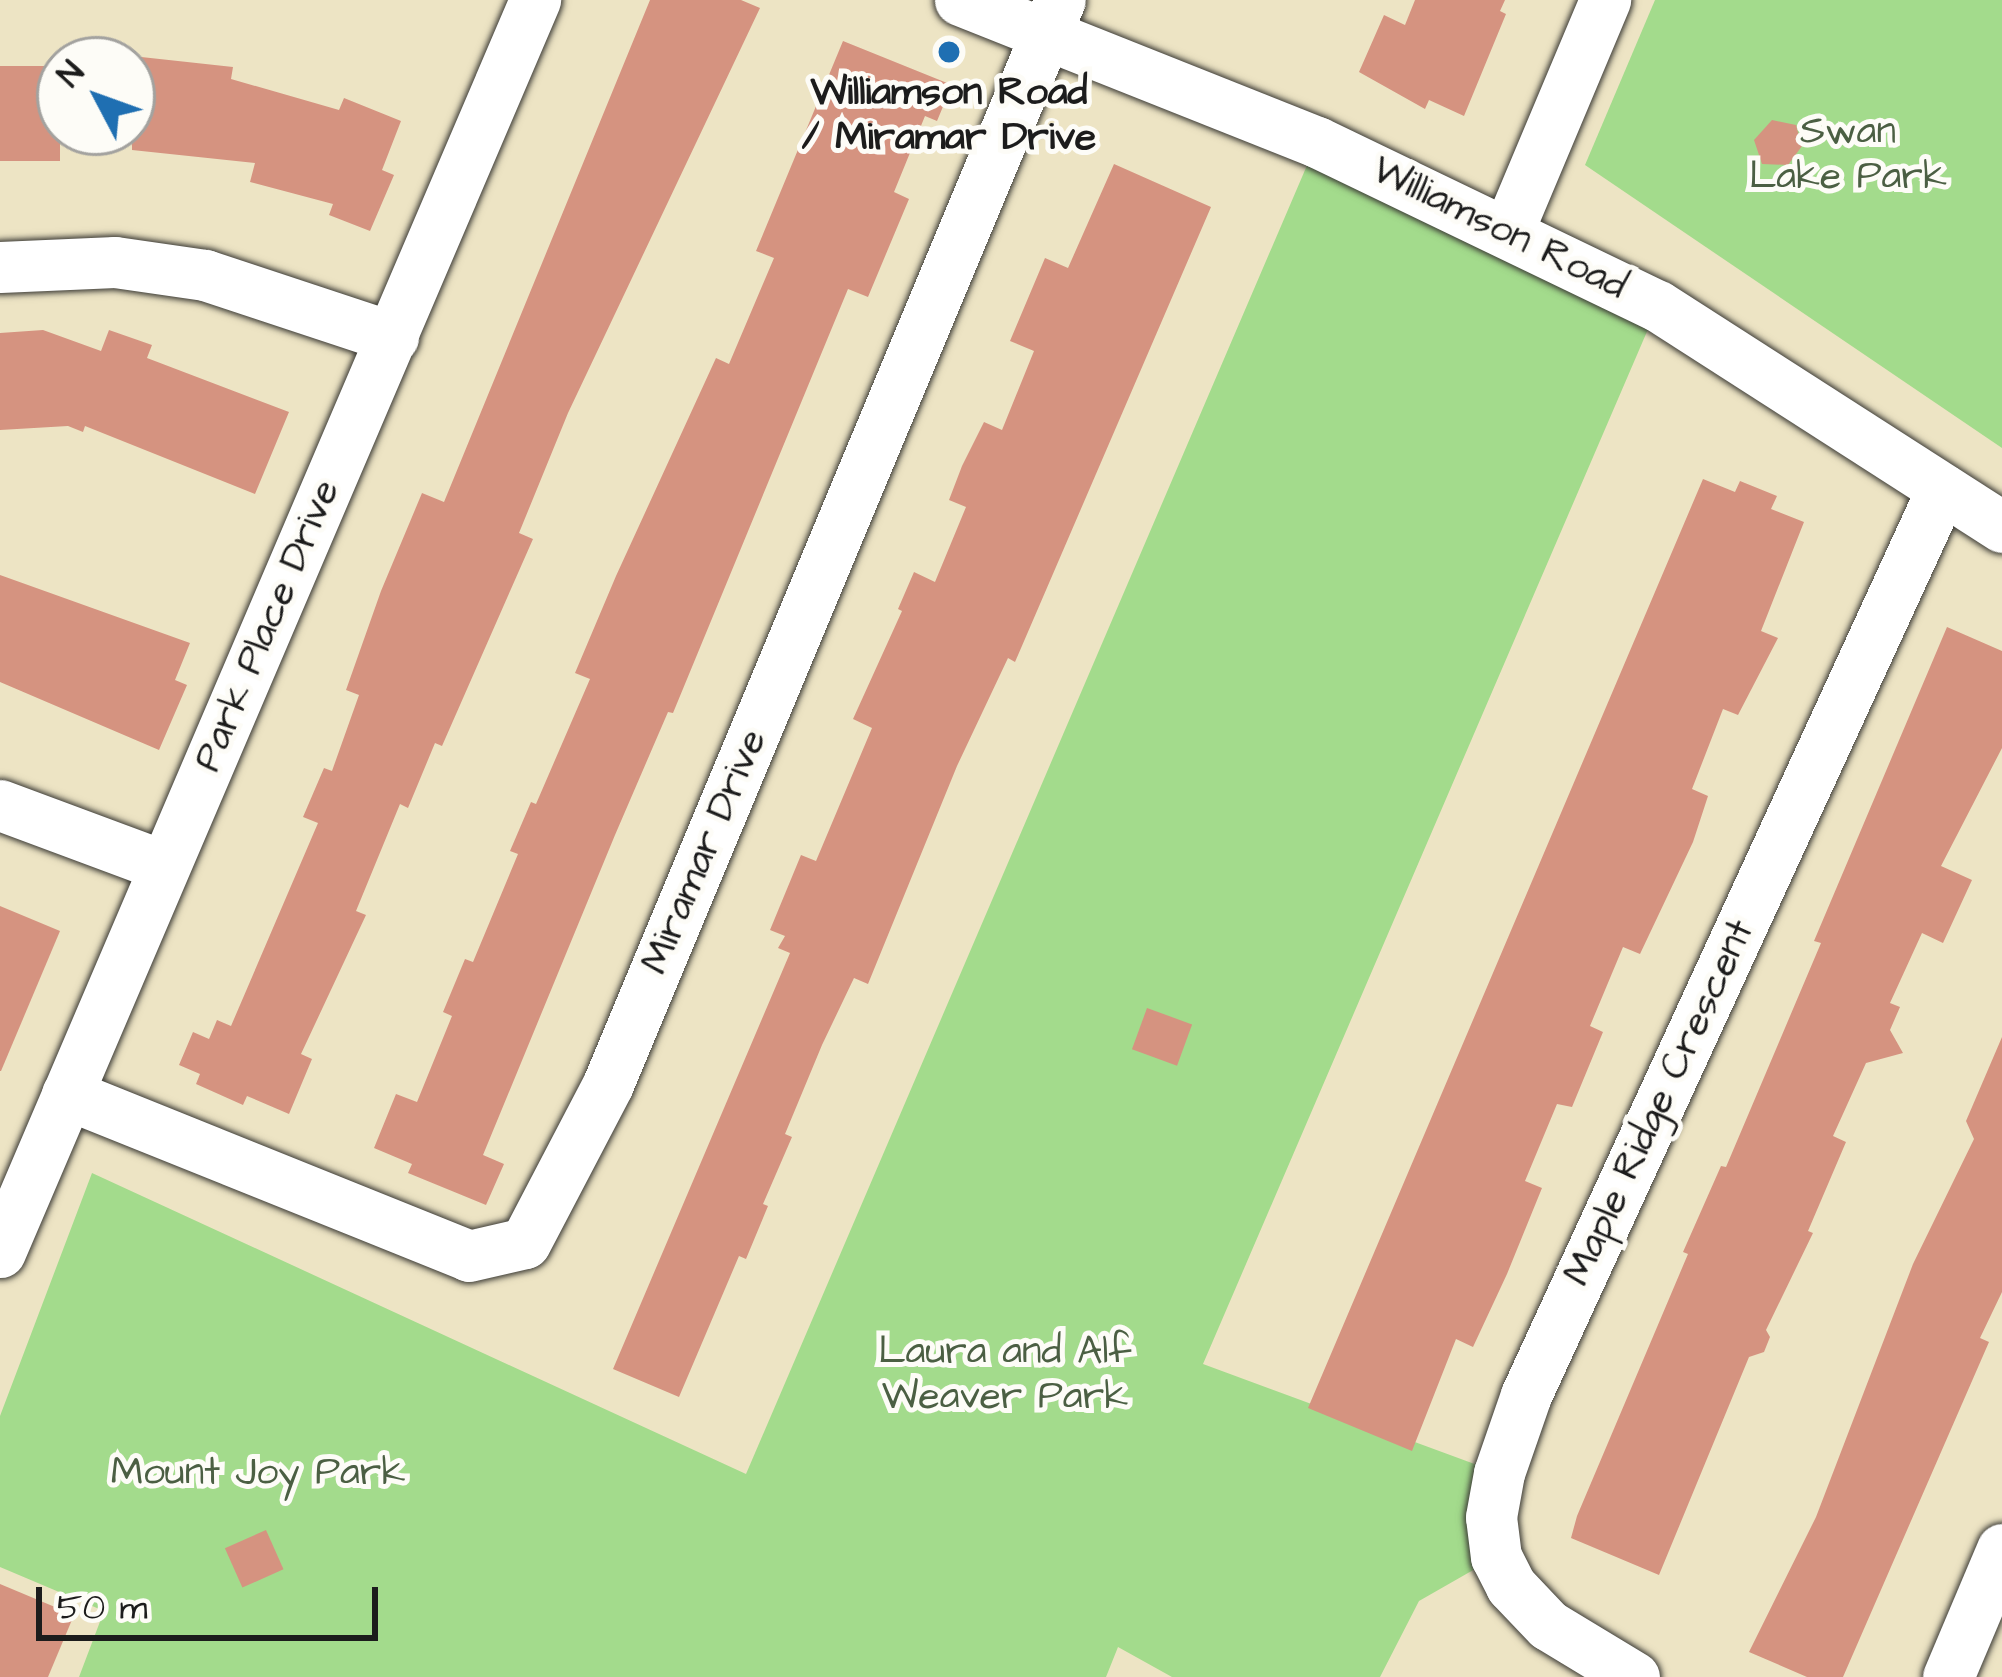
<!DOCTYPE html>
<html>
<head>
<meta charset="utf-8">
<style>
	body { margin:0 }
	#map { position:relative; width:2002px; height:1677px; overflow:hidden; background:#ede4c4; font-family:"Architects Daughter",sans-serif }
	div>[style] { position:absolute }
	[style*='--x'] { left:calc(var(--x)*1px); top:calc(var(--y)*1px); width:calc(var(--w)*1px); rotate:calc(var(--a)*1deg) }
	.green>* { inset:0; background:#a3db8c }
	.building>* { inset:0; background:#d59380; transform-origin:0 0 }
	.roads { filter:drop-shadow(0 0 3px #3b3a35) drop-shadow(0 0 3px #3b3a35) }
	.minor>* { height:51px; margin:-25.5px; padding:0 25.5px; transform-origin:25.5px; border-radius:25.5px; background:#fff }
	.dots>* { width:33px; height:33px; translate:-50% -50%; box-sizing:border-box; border:6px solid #fdfcf7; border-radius:50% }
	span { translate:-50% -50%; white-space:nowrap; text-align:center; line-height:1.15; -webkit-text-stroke:10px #fdfcf7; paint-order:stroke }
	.poi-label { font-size:39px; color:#1c1c1c; font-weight:700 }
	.park-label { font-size:39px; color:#4b5f43 }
	.street-label { font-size:39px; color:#1c1c1c }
	.north { position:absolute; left:36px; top:36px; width:120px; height:120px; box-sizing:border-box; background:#fdfcf7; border:3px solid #a3a29f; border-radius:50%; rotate:311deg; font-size:33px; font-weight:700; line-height:48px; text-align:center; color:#1c1c1c }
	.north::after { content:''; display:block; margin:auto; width:42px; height:54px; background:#1f6fb2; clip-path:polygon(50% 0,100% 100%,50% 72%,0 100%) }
	.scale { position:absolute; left:36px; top:1587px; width:342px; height:54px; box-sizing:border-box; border:6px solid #1c1c1c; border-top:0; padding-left:15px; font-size:36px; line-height:42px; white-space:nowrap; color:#1c1c1c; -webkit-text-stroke:9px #fdfcf7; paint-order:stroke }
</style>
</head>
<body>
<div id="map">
	<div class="green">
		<div style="clip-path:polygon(1655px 0,2002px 0,2002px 448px,1585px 165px)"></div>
		<div style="clip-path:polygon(1317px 142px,1658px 306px,1203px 1364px,1499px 1473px,1496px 1557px,1419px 1601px,1380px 1677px,1172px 1677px,1118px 1647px,1106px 1677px,79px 1677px,104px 1611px,0 1567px,0 1416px,92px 1173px,746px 1474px)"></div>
	</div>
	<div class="building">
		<div style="clip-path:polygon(650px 0,741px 0,760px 8px,568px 413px,519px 533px,533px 539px,442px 746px,435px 743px,408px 808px,400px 804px,356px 911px,366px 915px,301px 1054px,312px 1059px,289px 1114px,247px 1096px,243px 1105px,196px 1084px,200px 1074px,179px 1065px,193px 1032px,209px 1039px,217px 1020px,231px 1026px,318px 823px,303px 817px,324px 768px,332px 771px,359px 695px,346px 690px,381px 591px,422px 493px,444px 502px)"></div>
		<div style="clip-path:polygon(1415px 0,1505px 0,1500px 11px,1506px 14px,1464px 116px,1429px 100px,1425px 109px,1359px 72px,1384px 15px,1405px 25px)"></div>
		<div style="clip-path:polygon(843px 41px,952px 85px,937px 121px,925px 116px,894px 192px,909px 199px,868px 297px,848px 289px,673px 713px,668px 712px,615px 835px,483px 1155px,504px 1164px,486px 1205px,408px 1173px,412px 1164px,374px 1148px,396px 1094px,417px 1102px,452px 1016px,443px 1012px,465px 959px,473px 962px,518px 854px,510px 851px,531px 802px,536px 804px,590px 679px,575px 673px,616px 576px,716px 358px,729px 364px,774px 258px,756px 251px)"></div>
		<div style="clip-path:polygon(132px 56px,233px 67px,231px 79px,339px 110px,344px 98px,401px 121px,382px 170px,394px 175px,370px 231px,329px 215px,333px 204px,250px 182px,255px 163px,132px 150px)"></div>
		<div style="left:60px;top:66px;width:95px;height:60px;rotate:90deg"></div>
		<div style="clip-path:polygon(1772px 120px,1796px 125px,1802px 146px,1788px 165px,1762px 164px,1754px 140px)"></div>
		<div style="clip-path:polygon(1114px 164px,1211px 207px,1015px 662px,1008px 658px,957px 766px,868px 984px,854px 978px,822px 1045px,785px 1134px,792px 1137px,763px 1204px,768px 1206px,746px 1259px,739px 1256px,679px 1397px,613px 1369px,790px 953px,778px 948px,785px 936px,770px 930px,801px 855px,816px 861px,872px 728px,853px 719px,902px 611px,898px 609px,914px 572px,935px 582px,966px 507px,949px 500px,962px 466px,984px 422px,1002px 430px,1034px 351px,1010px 341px,1045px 258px,1068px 268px)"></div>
		<div style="clip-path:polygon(43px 330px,101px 351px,109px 330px,152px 345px,147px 358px,289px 412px,255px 494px,85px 426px,83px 432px,68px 426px,0 430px,0 333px)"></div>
		<div style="clip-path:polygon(1703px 479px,1735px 492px,1740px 481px,1777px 496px,1771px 509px,1804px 522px,1761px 631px,1778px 638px,1738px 715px,1723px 709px,1692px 789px,1708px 796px,1693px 842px,1640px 954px,1623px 947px,1590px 1026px,1603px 1032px,1572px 1107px,1557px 1104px,1525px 1181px,1542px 1188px,1507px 1274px,1473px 1347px,1456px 1339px,1412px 1451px,1308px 1408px)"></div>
		<div style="clip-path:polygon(0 575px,190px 643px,175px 680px,187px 685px,159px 750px,0 682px)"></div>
		<div style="clip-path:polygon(1947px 627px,2002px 651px,2002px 748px,1941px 866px,1972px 880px,1943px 943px,1922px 933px,1890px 1003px,1900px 1007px,1890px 1030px,1903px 1053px,1866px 1063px,1833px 1136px,1846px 1142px,1808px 1231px,1813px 1233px,1766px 1330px,1770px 1337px,1764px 1352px,1749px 1357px,1659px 1575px,1571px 1538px,1577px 1516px,1688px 1254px,1683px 1252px,1721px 1166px,1726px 1167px,1821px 943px,1814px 941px)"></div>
		<div style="clip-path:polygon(0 906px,60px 931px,1px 1071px,0 1071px)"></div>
		<div style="left:1147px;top:1008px;width:48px;height:44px;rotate:20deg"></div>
		<div style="clip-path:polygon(2002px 1037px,2002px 1292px,1980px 1338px,1989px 1342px,1843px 1677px,1807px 1677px,1749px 1652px,1816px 1517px,1913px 1264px,1974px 1139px,1966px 1121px)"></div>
		<div style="left:266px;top:1530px;width:43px;height:45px;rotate:66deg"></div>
		<div style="clip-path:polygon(0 1584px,74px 1615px,48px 1677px,0 1677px)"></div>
	</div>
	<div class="roads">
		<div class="minor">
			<div style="--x:960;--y:0;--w:384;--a:21.7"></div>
			<div style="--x:1317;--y:142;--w:378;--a:25.7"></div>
			<div style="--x:1658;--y:306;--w:409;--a:32.7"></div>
			<div style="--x:1508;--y:231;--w:251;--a:-67.2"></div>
			<div style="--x:0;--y:267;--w:115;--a:-2.5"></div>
			<div style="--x:115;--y:262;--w:91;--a:8.2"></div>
			<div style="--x:205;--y:275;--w:198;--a:18.3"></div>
			<div style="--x:0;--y:805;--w:175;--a:20.4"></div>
			<div style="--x:67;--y:1094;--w:433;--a:21.9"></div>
			<div style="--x:469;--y:1256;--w:57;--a:-13.1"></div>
			<div style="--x:525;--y:1243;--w:179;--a:-62.4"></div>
			<div style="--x:608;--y:1084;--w:1174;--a:-67.37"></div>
			<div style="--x:0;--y:1252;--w:1362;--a:-66.86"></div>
			<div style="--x:1634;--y:1677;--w:100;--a:-148.8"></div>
			<div style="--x:1548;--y:1625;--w:54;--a:-133.5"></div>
			<div style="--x:1511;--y:1586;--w:33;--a:-117"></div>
			<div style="--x:1496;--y:1557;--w:40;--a:-97.1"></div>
			<div style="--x:1491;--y:1517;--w:45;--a:-79.7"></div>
			<div style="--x:1499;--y:1473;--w:83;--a:-70.9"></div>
			<div style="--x:1526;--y:1395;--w:997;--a:-65.34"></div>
			<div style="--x:1948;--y:1677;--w:139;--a:-67.1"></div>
		</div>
	</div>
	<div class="dots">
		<div style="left:949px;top:52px;background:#1f6fb2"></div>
	</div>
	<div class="poi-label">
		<span style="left:949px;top:116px">Williamson Road<br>/ Miramar Drive</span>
	</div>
	<div class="park-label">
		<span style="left:1848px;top:155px">Swan<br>Lake Park</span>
		<span style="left:1005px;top:1375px">Laura and Alf<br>Weaver Park</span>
		<span style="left:258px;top:1473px">Mount Joy Park</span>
	</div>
	<div class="street-label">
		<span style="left:1499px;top:229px;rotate:26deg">Williamson Road</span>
		<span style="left:268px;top:626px;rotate:-67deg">Park Place Drive</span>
		<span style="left:705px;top:852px;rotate:-67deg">Miramar Drive</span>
		<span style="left:1660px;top:1103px;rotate:-65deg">Maple Ridge Crescent</span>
	</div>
	<div class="north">N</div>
	<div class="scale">50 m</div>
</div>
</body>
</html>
